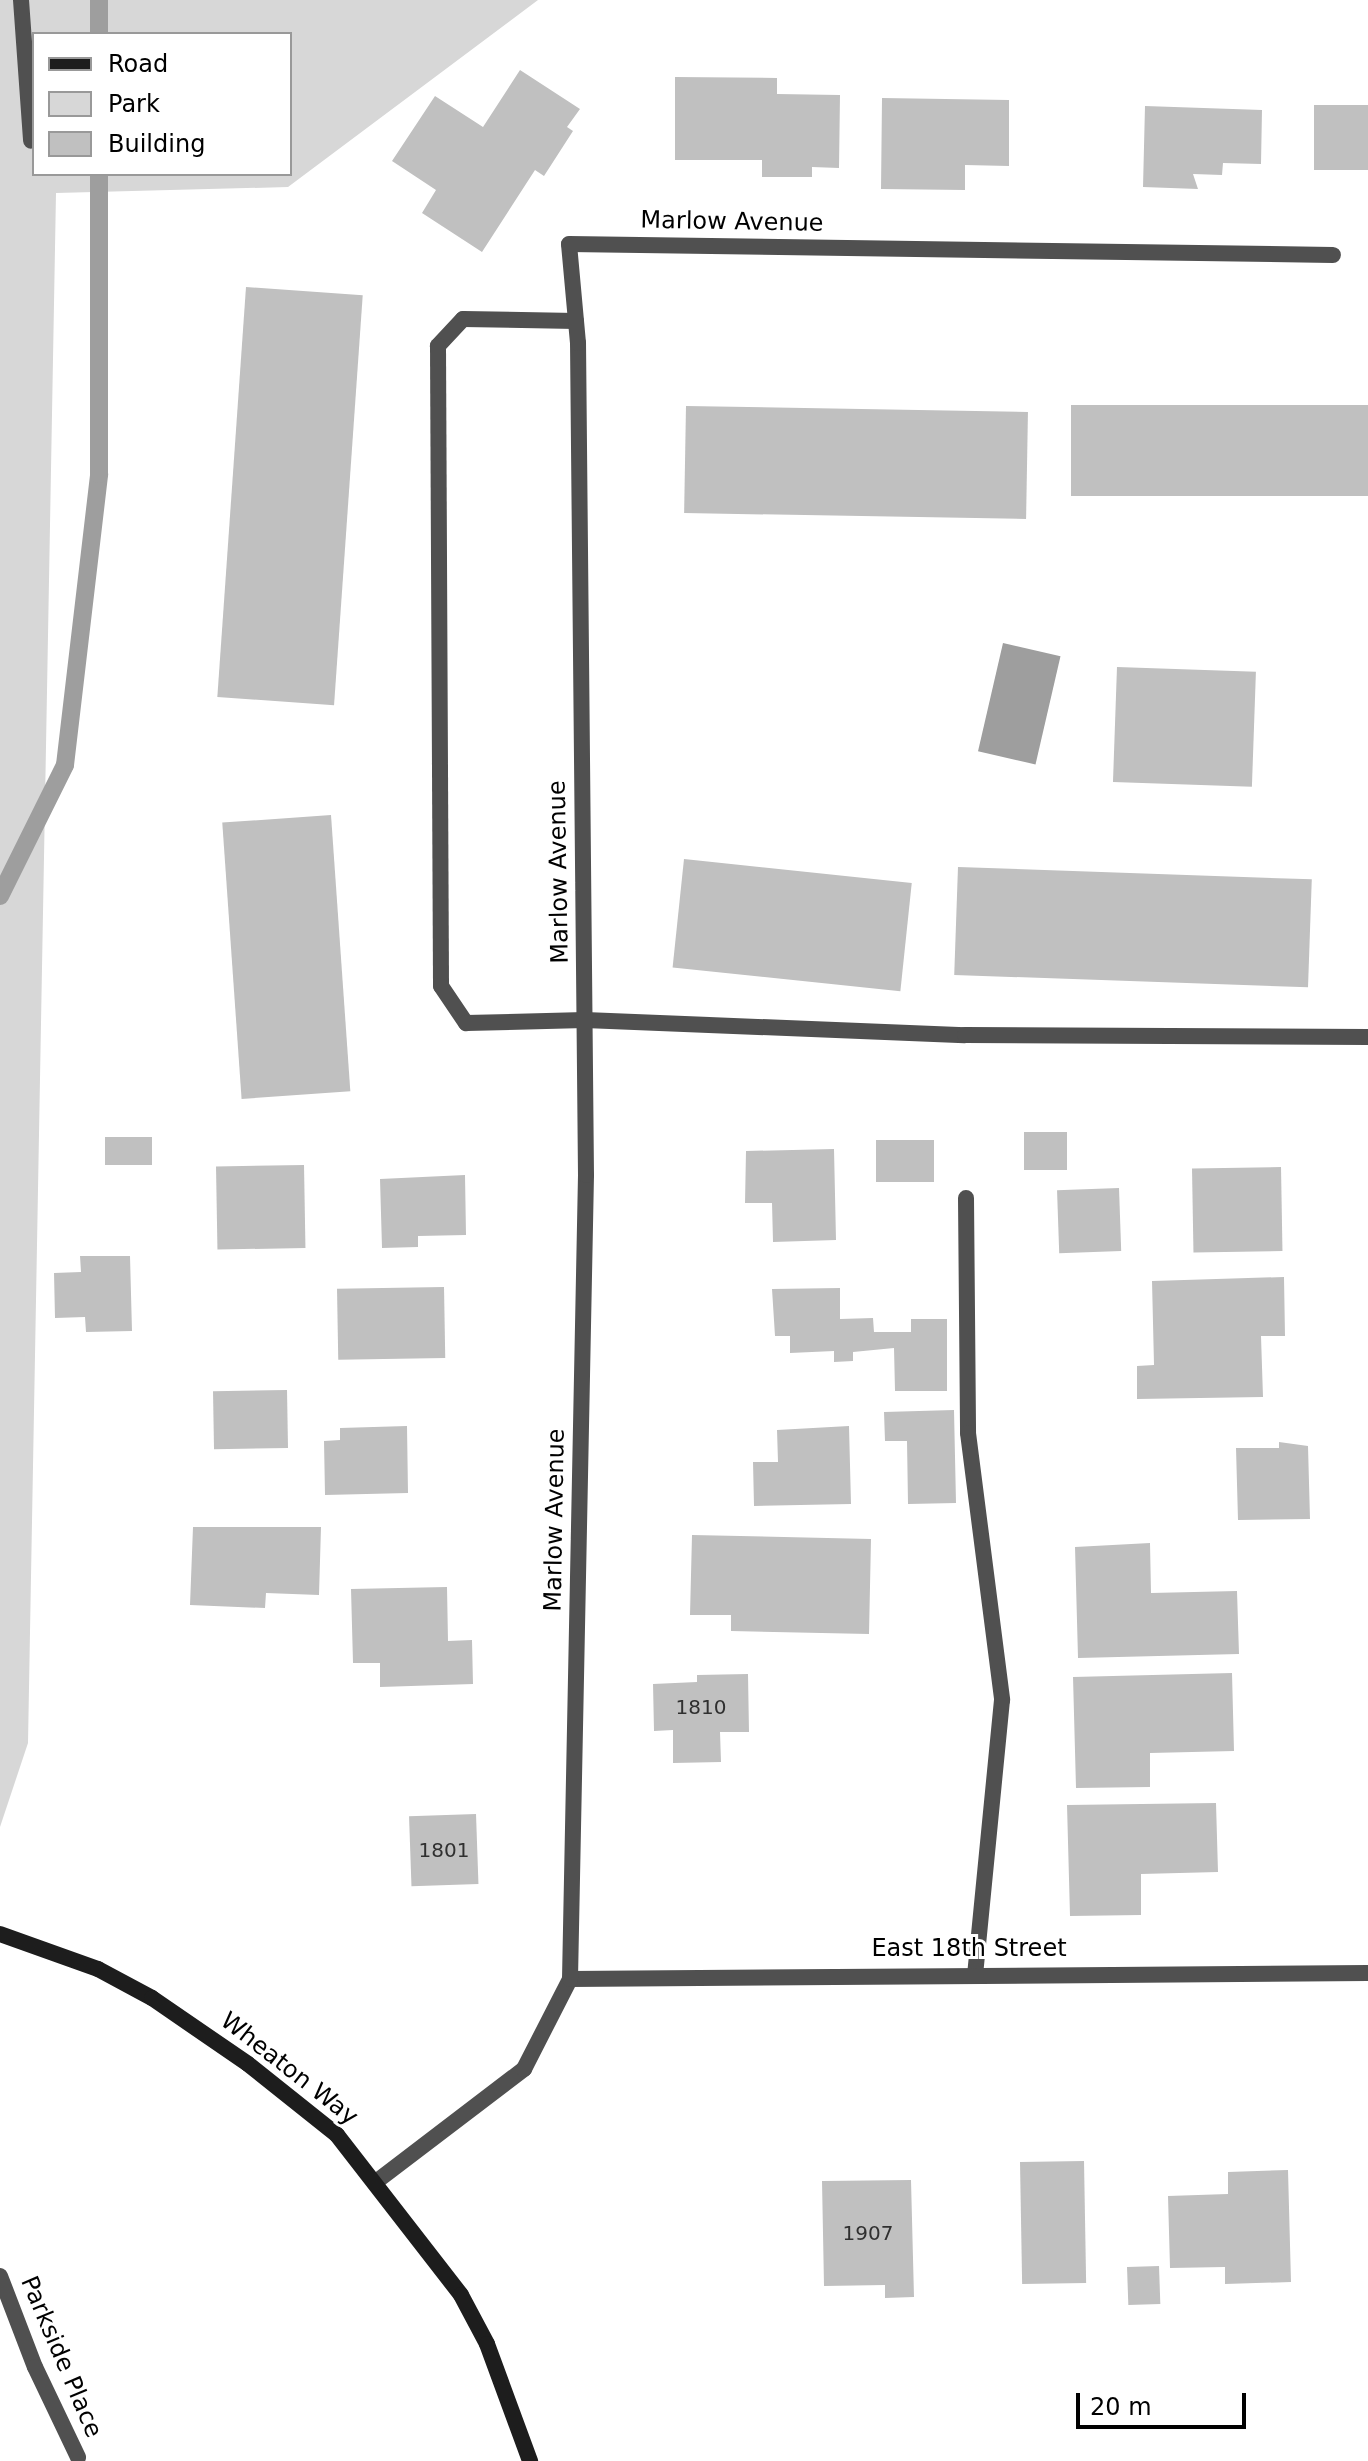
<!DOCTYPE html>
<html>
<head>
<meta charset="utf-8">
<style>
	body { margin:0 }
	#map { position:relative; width:1368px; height:2461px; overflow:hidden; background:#fff; font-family:"DejaVu Sans",sans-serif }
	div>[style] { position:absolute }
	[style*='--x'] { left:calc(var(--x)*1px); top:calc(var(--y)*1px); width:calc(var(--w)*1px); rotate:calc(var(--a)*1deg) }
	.green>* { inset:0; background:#d7d7d7 }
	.water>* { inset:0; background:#9e9e9e; transform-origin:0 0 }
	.stream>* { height:18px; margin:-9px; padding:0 9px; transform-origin:9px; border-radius:9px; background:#9e9e9e }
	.building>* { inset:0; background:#c0c0c0; transform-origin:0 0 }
	.service>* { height:16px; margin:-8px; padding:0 8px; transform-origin:8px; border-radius:8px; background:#505050 }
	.minor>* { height:16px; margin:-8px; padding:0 8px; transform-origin:8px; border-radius:8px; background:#505050 }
	.secondary>* { height:16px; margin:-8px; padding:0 8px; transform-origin:8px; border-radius:8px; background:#1d1d1d }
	span { translate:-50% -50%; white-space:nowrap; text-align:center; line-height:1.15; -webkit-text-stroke:6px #fff; paint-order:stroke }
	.number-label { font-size:20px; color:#303030 }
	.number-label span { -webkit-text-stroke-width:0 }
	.street-label { font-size:24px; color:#000 }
	.legend { position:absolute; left:32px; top:32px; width:260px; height:144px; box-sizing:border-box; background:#fff; border:2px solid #999; margin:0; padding:10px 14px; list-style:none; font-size:24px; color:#000 }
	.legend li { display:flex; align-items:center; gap:16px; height:40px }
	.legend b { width:40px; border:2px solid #999 }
	.scale { position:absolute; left:1076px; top:2393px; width:170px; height:36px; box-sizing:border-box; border:4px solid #000; border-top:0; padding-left:10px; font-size:24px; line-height:28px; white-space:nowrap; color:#000; -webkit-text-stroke:6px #fff; paint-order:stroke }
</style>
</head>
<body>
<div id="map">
	<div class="green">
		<div style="clip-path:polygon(evenodd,0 0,538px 0,288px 187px,56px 193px,28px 1743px,0 1827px,0 0,34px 34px,290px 34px,290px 174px,34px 174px,34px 34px)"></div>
	</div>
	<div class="water">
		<div style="left:1003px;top:643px;width:59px;height:111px;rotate:13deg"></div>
	</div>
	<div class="stream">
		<div style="--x:99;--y:0;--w:34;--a:90"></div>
		<div style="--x:0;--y:896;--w:146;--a:-63.6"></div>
		<div style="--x:65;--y:765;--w:293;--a:-83.3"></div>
		<div style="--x:99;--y:474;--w:300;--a:-90"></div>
	</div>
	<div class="building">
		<div style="clip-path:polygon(520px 70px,580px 109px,567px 127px,573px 131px,544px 176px,535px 170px,482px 252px,422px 213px,436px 190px,392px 161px,435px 96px,483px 127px)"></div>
		<div style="clip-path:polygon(675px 77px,777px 78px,777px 94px,840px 95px,839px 168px,812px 167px,812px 177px,762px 177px,762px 160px,675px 160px)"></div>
		<div style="clip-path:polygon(882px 98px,1009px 100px,1009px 166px,965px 165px,965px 190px,881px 189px)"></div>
		<div style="left:1314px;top:105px;width:54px;height:65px"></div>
		<div style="clip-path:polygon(1145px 106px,1262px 110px,1261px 164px,1223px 163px,1222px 175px,1193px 174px,1198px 189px,1143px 187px)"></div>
		<div style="left:246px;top:287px;width:117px;height:411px;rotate:4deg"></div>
		<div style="left:1368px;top:405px;width:91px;height:297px;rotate:90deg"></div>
		<div style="left:686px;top:406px;width:342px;height:107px;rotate:1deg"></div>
		<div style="left:1117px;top:667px;width:139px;height:115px;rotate:2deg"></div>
		<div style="left:331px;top:815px;width:277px;height:109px;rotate:86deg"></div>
		<div style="left:684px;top:859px;width:229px;height:109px;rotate:6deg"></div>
		<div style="left:958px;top:867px;width:354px;height:108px;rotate:2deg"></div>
		<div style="left:1067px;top:1132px;width:38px;height:43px;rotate:90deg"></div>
		<div style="left:105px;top:1137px;width:47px;height:28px"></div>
		<div style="left:934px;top:1140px;width:42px;height:58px;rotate:90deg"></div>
		<div style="clip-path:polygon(834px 1149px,836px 1240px,773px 1242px,772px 1203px,745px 1203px,746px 1151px)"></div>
		<div style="left:304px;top:1165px;width:83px;height:88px;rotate:89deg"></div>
		<div style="left:1281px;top:1167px;width:84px;height:89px;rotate:89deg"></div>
		<div style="clip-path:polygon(465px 1175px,466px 1235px,418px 1236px,418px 1247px,382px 1248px,380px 1179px)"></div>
		<div style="left:1119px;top:1188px;width:63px;height:62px;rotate:88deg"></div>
		<div style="clip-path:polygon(80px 1256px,130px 1256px,132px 1331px,86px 1332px,85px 1317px,55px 1318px,54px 1273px,81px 1272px)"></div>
		<div style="clip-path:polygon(1284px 1277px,1285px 1336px,1261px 1336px,1263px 1397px,1137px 1399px,1137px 1366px,1154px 1365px,1152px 1281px)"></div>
		<div style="left:444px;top:1287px;width:71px;height:107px;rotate:89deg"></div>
		<div style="clip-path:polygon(840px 1288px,840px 1319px,873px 1318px,874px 1332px,911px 1332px,911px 1319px,947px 1319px,947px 1391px,895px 1391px,894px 1348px,853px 1352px,853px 1361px,834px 1362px,834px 1351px,790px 1353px,790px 1336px,775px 1336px,772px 1289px)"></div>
		<div style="left:287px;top:1390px;width:58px;height:74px;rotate:89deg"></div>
		<div style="clip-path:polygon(954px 1410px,956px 1503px,908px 1504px,907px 1441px,885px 1441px,884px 1412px)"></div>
		<div style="clip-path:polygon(407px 1426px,408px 1493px,325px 1495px,324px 1441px,340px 1440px,340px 1428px)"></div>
		<div style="clip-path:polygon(849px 1426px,851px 1504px,754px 1506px,753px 1462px,778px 1462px,777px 1430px)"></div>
		<div style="clip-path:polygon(1279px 1442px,1308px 1446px,1310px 1519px,1238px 1520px,1236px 1448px,1279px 1448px)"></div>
		<div style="clip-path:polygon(193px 1527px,321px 1527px,319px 1595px,266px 1593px,265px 1608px,190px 1605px)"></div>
		<div style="clip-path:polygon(692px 1535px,871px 1539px,869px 1634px,731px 1631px,731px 1615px,690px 1615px)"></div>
		<div style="clip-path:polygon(1150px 1543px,1151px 1593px,1237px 1591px,1239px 1654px,1078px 1658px,1075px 1547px)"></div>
		<div style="clip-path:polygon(447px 1587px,448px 1641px,472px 1640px,473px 1684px,380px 1687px,380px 1663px,353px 1663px,351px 1589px)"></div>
		<div style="clip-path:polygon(1232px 1673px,1234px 1751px,1150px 1753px,1150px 1787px,1076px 1788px,1073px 1677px)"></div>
		<div style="clip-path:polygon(748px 1674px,749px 1732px,720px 1732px,721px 1762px,673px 1763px,673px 1730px,654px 1731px,653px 1684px,697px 1682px,697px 1675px)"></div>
		<div style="clip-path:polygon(1216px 1803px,1218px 1872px,1141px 1874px,1141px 1915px,1070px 1916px,1067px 1805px)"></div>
		<div style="left:476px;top:1814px;width:70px;height:67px;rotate:88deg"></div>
		<div style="left:1084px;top:2161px;width:122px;height:64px;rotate:89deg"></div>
		<div style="clip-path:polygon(1288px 2170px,1291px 2282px,1225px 2284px,1225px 2267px,1170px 2268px,1168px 2196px,1228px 2194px,1228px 2172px)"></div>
		<div style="clip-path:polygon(911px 2180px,914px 2297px,885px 2298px,885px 2285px,824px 2286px,822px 2181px)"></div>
		<div style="left:1159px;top:2266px;width:38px;height:32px;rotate:88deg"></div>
	</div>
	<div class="service">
		<div style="--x:21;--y:0;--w:141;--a:85.9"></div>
		<div style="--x:576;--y:321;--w:113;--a:-179"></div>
		<div style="--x:463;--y:319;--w:37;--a:133"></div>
		<div style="--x:438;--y:346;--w:640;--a:89.73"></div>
		<div style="--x:441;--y:986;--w:45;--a:56"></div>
		<div style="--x:466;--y:1023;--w:119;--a:-1.4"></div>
		<div style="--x:585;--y:1020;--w:380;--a:2.3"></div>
		<div style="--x:965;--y:1035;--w:403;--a:0.3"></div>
		<div style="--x:966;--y:1198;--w:235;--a:89.5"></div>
		<div style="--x:968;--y:1433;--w:269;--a:82.7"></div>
		<div style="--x:1002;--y:1700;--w:274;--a:95.6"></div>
	</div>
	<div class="minor">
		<div style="--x:570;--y:1979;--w:798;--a:-0.43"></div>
		<div style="--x:377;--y:2181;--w:185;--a:-37.3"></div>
		<div style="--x:524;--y:2069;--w:101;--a:-62.9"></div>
		<div style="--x:570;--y:1979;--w:804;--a:-88.86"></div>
		<div style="--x:586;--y:1175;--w:832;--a:-90.55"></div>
		<div style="--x:578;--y:343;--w:99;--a:-95.2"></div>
		<div style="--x:569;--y:244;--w:764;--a:0.82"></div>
		<div style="--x:0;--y:2276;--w:97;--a:69"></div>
		<div style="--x:35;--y:2367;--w:100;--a:64.5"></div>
	</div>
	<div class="secondary">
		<div style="--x:0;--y:1934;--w:104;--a:19.7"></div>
		<div style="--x:98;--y:1969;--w:61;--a:28.2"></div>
		<div style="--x:152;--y:1998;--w:116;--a:34.5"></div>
		<div style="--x:248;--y:2064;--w:114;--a:38.6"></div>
		<div style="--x:337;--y:2135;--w:202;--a:52.2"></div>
		<div style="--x:461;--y:2295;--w:55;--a:62"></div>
		<div style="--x:487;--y:2344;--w:125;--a:69.8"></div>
	</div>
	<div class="number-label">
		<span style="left:701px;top:1707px">1810</span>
		<span style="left:444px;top:1850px">1801</span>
		<span style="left:868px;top:2233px">1907</span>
	</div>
	<div class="street-label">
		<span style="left:732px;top:222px;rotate:1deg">Marlow Avenue</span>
		<span style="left:559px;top:872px;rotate:-91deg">Marlow Avenue</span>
		<span style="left:555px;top:1520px;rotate:-89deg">Marlow Avenue</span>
		<span style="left:969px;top:1949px">East 18th Street</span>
		<span style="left:289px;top:2069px;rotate:38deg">Wheaton Way</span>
		<span style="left:61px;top:2357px;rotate:67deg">Parkside Place</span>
	</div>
	<ul class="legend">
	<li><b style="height:10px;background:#1d1d1d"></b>Road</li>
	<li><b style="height:22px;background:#d7d7d7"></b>Park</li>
	<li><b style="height:22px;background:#c0c0c0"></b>Building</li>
	</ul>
	<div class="scale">20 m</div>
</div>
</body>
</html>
